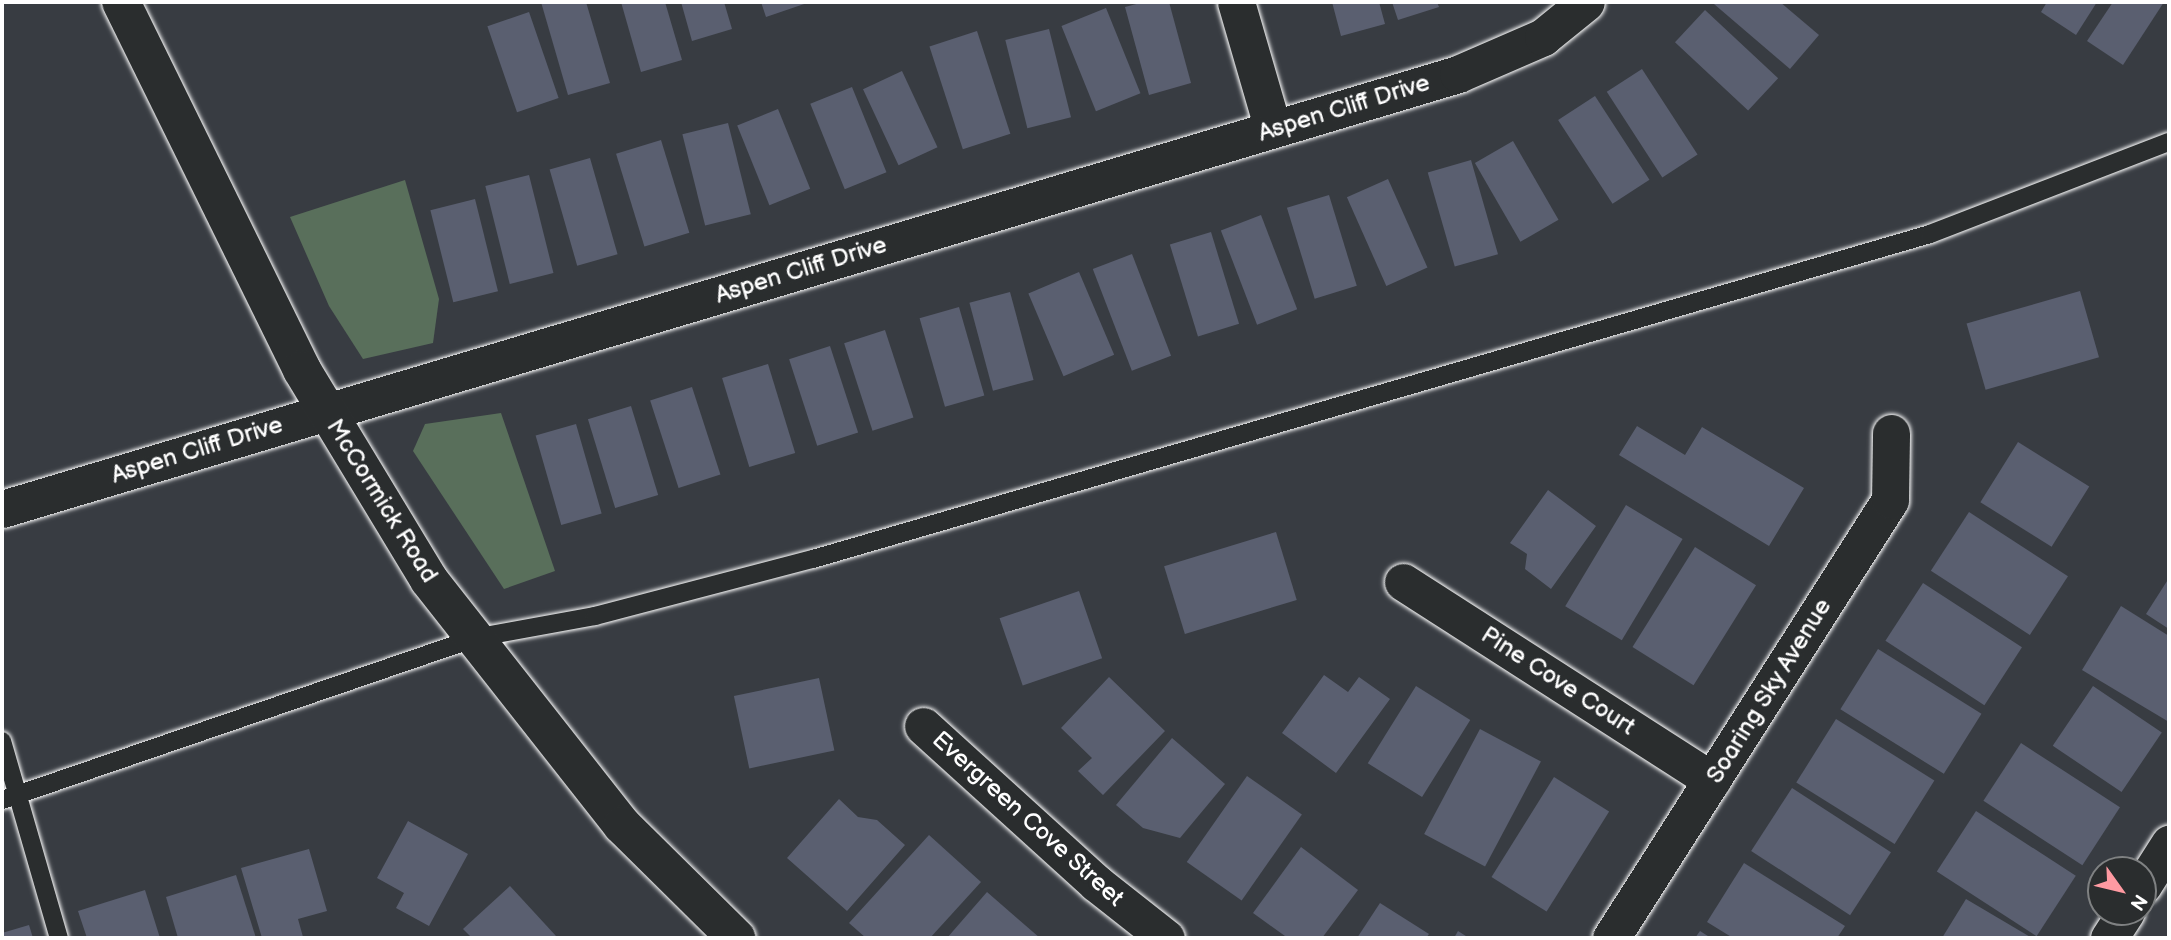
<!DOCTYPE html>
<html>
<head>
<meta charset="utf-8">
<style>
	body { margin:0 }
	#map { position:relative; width:2171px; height:940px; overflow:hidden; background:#383c42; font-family:"Balsamiq Sans",sans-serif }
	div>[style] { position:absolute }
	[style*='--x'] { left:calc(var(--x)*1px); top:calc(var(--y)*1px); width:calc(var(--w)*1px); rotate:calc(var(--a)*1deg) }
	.green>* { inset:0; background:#596f5b }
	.building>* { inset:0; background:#5a5f70; transform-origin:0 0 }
	.roads { filter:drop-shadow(0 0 2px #fff) drop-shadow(0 0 2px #fff) }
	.lane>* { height:18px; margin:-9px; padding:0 9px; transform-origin:9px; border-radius:9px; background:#2a2d2e }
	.street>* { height:37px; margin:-18.5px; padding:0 18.5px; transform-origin:18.5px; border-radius:18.5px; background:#2a2d2e }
	.secondary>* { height:38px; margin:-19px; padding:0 19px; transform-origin:19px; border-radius:19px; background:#2a2d2e }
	span { translate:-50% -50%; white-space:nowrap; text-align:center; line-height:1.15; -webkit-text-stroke:7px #2a2d2e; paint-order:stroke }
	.street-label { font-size:24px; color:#fff }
	.frame { position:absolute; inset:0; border:4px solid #fff; pointer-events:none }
	.north { position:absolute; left:2087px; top:856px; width:70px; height:70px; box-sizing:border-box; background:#2a2d2e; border:2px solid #7f8182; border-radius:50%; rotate:124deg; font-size:19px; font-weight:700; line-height:28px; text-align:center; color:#fff }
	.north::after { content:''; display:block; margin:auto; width:24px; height:32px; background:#ff9aa2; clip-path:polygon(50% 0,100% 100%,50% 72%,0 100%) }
</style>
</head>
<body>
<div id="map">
	<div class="green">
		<div style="clip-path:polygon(405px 180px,439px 299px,433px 343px,363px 359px,329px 306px,290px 217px)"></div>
		<div style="clip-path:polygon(501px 413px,555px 571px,504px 589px,413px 451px,425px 424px)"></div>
	</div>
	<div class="building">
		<div style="clip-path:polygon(541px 2px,586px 2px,610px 83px,568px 95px)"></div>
		<div style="clip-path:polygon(621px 2px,665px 2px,682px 60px,641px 72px)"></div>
		<div style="clip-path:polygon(681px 2px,724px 2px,732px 29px,692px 41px)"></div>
		<div style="clip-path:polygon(761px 2px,810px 2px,766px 17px)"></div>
		<div style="clip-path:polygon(1144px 2px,1169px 2px,1191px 83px,1149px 95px,1125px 7px)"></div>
		<div style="clip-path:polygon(1332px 2px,1379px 2px,1385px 24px,1341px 36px)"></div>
		<div style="clip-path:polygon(1392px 2px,1437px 2px,1439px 7px,1398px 20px)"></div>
		<div style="clip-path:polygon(1780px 2px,1819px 35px,1790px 69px,1714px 4px)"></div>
		<div style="clip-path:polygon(2047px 2px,2097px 2px,2076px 35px,2041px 12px)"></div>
		<div style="clip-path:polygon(2113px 2px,2164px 2px,2123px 65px,2087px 41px)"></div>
		<div style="left:1106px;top:8px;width:92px;height:48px;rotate:68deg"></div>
		<div style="left:1705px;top:10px;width:100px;height:44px;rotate:43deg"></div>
		<div style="left:529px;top:12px;width:91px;height:44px;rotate:71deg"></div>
		<div style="left:1049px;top:29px;width:91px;height:45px;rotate:76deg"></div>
		<div style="left:977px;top:31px;width:108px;height:50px;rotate:72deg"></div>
		<div style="left:1642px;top:69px;width:102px;height:42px;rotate:57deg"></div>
		<div style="left:902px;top:71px;width:84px;height:43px;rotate:65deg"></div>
		<div style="left:852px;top:87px;width:92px;height:45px;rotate:68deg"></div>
		<div style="left:1595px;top:96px;width:100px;height:44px;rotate:57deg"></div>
		<div style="left:778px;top:109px;width:86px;height:44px;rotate:68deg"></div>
		<div style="left:728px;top:123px;width:94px;height:47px;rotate:76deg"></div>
		<div style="left:661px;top:140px;width:97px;height:47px;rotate:73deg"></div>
		<div style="left:1513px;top:141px;width:91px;height:44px;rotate:60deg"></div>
		<div style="left:590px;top:158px;width:100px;height:42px;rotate:74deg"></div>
		<div style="left:1471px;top:160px;width:98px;height:45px;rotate:74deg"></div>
		<div style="left:529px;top:175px;width:101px;height:45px;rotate:76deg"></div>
		<div style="left:1388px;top:179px;width:97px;height:45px;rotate:66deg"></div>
		<div style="left:1329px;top:195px;width:95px;height:44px;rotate:73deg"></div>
		<div style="left:475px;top:199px;width:95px;height:46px;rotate:76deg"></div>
		<div style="left:1261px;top:215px;width:101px;height:43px;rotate:69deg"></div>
		<div style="left:1211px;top:232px;width:96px;height:43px;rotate:73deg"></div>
		<div style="left:1132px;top:254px;width:109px;height:42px;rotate:69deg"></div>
		<div style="left:1079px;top:272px;width:90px;height:55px;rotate:67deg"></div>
		<div style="left:2080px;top:291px;width:69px;height:118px;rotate:74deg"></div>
		<div style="left:1010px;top:292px;width:91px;height:42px;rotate:75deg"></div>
		<div style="left:959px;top:307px;width:92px;height:41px;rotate:74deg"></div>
		<div style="left:885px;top:330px;width:92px;height:43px;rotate:72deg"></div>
		<div style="left:830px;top:346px;width:91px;height:43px;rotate:72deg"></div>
		<div style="left:768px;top:364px;width:93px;height:48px;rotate:73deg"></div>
		<div style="left:692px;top:387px;width:92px;height:44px;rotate:72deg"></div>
		<div style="left:631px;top:406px;width:93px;height:45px;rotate:73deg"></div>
		<div style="left:576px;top:424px;width:93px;height:42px;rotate:74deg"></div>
		<div style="clip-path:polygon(1637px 426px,1685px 455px,1702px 427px,1804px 488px,1769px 546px,1619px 455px)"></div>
		<div style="left:2018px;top:442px;width:84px;height:71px;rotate:32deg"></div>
		<div style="clip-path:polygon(1548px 490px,1596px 526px,1551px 589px,1525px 569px,1527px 554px,1510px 543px)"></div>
		<div style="left:1626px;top:505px;width:66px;height:118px;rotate:31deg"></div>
		<div style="left:1969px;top:512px;width:118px;height:70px;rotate:33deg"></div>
		<div style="left:1276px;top:532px;width:71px;height:117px;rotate:73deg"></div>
		<div style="left:1695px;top:547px;width:72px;height:118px;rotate:32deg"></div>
		<div style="clip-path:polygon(2169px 578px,2169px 629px,2146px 614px)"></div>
		<div style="left:1923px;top:583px;width:118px;height:69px;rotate:33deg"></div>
		<div style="left:1079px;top:591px;width:71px;height:84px;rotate:71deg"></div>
		<div style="clip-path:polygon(2121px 606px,2169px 636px,2169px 722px,2082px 670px)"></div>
		<div style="left:1878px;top:649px;width:122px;height:71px;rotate:32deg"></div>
		<div style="clip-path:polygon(1324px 675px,1348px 692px,1359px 677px,1390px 699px,1336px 773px,1282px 733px)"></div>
		<div style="clip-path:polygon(1109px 677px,1165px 731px,1103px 795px,1078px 771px,1092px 758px,1061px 728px)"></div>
		<div style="left:819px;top:678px;width:74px;height:87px;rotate:78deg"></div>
		<div style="left:1416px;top:686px;width:64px;height:91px;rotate:32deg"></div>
		<div style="left:2093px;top:686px;width:83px;height:72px;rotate:34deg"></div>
		<div style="left:1836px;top:719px;width:116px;height:75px;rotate:32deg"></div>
		<div style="left:1480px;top:729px;width:69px;height:119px;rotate:28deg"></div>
		<div style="clip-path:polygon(1172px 738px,1225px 784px,1180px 838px,1143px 828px,1116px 805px)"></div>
		<div style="left:2021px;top:743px;width:118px;height:69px;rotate:33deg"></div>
		<div style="left:1247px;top:776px;width:67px;height:105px;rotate:35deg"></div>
		<div style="left:1554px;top:777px;width:65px;height:118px;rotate:32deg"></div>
		<div style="left:1792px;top:788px;width:118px;height:75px;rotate:33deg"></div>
		<div style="clip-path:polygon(839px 799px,858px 817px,877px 820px,905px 845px,847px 911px,787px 858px)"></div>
		<div style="left:1976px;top:811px;width:119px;height:72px;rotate:33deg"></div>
		<div style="clip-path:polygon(408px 821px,468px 854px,429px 926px,396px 908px,404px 893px,377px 878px)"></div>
		<div style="clip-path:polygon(929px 835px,981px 882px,930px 938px,866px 938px,849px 923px)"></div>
		<div style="clip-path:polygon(1301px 847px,1358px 890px,1322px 938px,1285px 936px,1253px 913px)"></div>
		<div style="clip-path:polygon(309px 849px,327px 911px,298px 919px,303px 937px,262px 938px,241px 868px)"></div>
		<div style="clip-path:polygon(1744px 863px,1845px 926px,1837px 938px,1733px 938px,1707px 922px)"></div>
		<div style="clip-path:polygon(236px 875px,256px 938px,178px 938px,166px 897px)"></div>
		<div style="clip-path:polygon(510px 886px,556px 936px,554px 938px,472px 938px,463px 929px)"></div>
		<div style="clip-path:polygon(145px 890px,160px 938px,87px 938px,78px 911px)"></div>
		<div style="clip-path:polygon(987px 892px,1040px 938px,947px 938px)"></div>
		<div style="clip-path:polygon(1966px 899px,2032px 938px,1942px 938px)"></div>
		<div style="clip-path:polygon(1380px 903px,1429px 934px,1426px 938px,1357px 938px)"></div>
		<div style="clip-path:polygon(29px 925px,33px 938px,2px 938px,2px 933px)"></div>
		<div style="clip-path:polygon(1458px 931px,1469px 938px,1454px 938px)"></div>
		<div style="clip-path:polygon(1700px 931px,1711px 938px,1695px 938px)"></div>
	</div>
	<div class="roads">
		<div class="lane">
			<div style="--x:2;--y:741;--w:205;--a:73.9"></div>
			<div style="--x:2;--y:800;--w:499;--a:-18.9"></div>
			<div style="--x:474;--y:638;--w:123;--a:-10.3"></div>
			<div style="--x:595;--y:616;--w:225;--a:-14.7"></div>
			<div style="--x:813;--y:559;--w:1163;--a:-16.22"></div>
			<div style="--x:1930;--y:234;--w:256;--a:-21.1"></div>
		</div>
		<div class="street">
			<div style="--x:1236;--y:2;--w:132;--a:73.8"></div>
			<div style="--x:2;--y:509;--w:1520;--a:-16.63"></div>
			<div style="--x:1458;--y:74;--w:93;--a:-23.5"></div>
			<div style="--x:1543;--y:37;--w:55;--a:-39.1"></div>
			<div style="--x:1403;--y:582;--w:367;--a:32.7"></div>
			<div style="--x:923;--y:726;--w:234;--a:42.2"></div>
			<div style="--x:1096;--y:883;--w:89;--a:38.2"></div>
			<div style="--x:2143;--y:885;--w:49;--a:-57.6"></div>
			<div style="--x:1611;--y:938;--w:519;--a:-57.5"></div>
			<div style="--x:1890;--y:500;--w:67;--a:-89.1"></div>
			<div style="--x:2109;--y:938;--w:31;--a:-57"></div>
		</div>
		<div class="secondary">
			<div style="--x:121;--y:2;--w:410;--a:63.8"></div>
			<div style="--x:302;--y:370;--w:245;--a:58.8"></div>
			<div style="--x:429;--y:580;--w:312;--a:51.8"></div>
			<div style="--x:622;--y:825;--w:161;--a:44.7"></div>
		</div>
	</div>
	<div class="street-label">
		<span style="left:1344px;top:108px;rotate:-17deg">Aspen Cliff Drive</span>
		<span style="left:801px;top:270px;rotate:-17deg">Aspen Cliff Drive</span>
		<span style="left:197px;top:450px;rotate:-17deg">Aspen Cliff Drive</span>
		<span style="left:382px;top:501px;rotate:58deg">McCormick Road</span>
		<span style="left:1558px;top:681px;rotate:33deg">Pine Cove Court</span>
		<span style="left:1769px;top:691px;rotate:-58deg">Soaring Sky Avenue</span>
		<span style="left:1028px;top:819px;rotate:42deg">Evergreen Cove Street</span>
	</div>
	<div class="frame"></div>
	<div class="north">N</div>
</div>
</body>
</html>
